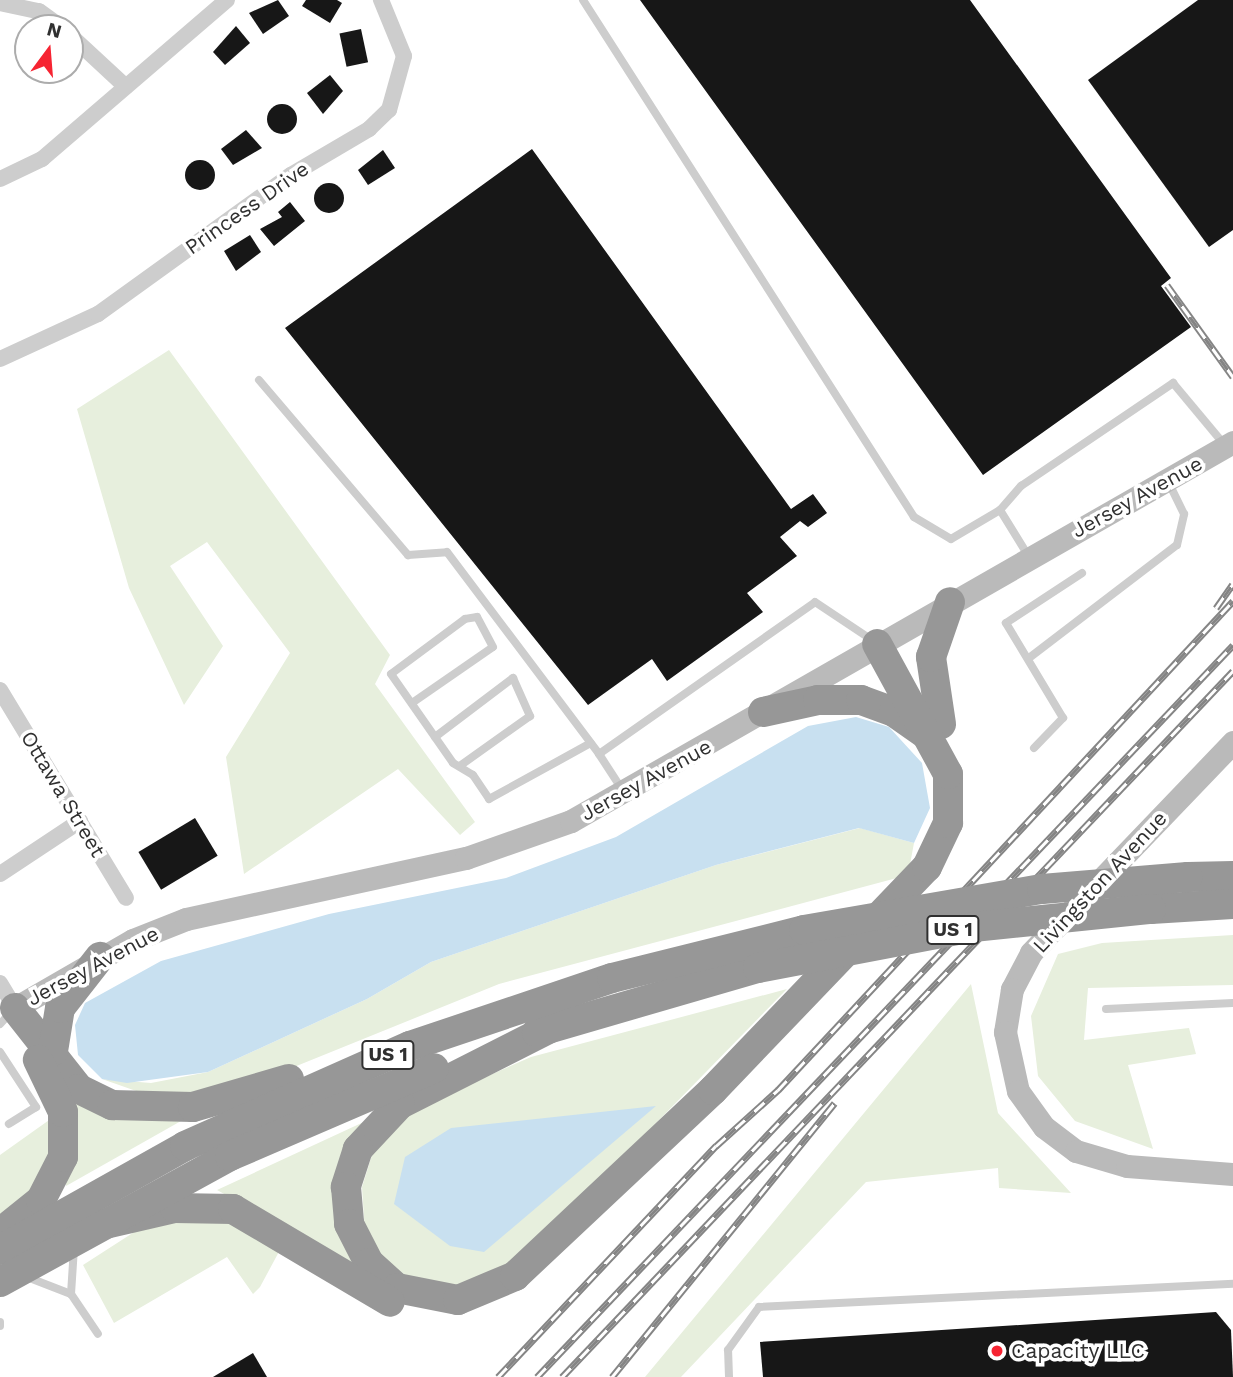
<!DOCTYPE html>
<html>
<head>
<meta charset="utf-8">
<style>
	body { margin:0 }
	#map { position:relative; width:1233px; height:1377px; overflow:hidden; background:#fff; font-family:"Work Sans",sans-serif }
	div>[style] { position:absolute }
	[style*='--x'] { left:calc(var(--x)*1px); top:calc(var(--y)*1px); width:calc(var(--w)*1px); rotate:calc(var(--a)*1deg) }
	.green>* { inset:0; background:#e7efdd }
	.water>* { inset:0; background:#c8e0f0 }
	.building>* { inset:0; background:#171717; transform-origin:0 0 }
	.round { border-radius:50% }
	.lane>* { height:8px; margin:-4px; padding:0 4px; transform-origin:4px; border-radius:4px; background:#cdcdcd }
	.street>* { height:16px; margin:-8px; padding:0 8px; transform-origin:8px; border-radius:8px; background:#cdcdcd }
	.secondary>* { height:23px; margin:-11.5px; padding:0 11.5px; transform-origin:11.5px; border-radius:11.5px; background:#bababa }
	.highway>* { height:30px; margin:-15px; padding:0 15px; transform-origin:15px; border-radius:15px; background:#979797 }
	.rail>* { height:7px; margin-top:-3.5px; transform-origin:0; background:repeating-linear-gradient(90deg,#fff 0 13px,#858585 0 26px); box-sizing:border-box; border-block:2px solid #858585 }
	.highway-bridge>* { height:30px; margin:-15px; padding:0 15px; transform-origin:15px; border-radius:15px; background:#979797 }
	.dots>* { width:19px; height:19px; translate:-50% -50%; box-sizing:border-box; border:4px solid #fff; border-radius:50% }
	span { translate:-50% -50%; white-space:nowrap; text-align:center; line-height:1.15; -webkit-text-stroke:7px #fff; paint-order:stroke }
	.shield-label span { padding:2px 5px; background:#fff; border:2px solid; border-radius:5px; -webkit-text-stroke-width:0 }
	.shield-label { font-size:19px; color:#303030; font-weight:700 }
	.street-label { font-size:21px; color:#303030 }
	.poi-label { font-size:21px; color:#303030 }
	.left { translate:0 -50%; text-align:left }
	.north { position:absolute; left:14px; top:14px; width:70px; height:70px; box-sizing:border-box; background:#fff; border:2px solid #acacac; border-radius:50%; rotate:16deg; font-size:19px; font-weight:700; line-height:28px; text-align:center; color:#303030 }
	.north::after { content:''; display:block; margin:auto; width:24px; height:32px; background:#f62432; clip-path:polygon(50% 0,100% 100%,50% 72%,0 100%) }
</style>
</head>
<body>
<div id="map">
	<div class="green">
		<div style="clip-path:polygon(169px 350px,390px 655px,375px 684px,475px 822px,460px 835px,398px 769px,244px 874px,226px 757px,290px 653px,207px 542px,170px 566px,223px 646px,184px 705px,129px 588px,77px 409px)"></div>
		<div style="clip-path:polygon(860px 828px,914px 843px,908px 875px,499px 984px,257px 1082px,156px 1098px,102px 1079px,151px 1083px,208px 1072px,367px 999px,431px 962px,716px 865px)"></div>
		<div style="clip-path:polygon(1233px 935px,1233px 985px,1088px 988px,1084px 1040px,1189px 1028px,1196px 1054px,1128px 1065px,1153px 1149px,1075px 1121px,1038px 1076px,1031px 1016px,1058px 954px,1102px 943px)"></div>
		<div style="clip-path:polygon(971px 984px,998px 1113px,1071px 1193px,999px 1188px,998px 1168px,866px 1182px,681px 1377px,645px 1377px)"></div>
		<div style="clip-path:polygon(787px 989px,542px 1240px,490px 1279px,464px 1290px,428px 1287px,386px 1268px,365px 1233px,362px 1187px,376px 1142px,410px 1110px,531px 1057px)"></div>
		<div style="clip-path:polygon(70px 1097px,181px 1121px,66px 1186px)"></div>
		<div style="clip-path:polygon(52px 1118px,55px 1157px,32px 1200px,0 1221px,0 1155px)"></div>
		<div style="clip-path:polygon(368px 1120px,343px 1155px,356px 1267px,217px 1190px)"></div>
		<div style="clip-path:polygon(196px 1213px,242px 1221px,281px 1248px,260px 1287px,253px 1294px,227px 1257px,114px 1323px,83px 1265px,142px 1227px)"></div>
	</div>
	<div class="water">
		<div style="clip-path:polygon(856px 717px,889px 727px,922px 763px,930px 808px,914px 843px,859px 828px,716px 865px,431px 962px,367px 999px,208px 1072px,127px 1083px,102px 1079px,78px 1055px,75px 1025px,85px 1003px,161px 961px,329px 914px,506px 878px,616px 837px,808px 726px)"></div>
		<div style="clip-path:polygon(656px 1106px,484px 1252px,450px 1246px,394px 1204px,405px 1157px,451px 1128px)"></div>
	</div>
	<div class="building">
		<div style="clip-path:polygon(278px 0,289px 16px,263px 34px,249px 13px)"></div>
		<div style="clip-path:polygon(306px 0,337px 0,342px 3px,330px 23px,302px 6px)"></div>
		<div style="clip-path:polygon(640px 0,970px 0,1171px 278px,1161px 286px,1191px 327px,983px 475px)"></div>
		<div style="clip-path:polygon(1198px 0,1233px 0,1233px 230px,1209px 247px,1088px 80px)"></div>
		<div style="clip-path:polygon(236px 26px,250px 43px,225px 65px,213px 52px)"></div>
		<div style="left:361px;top:29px;width:34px;height:22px;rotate:78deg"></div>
		<div style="clip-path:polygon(330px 75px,343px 91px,323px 114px,307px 93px)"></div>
		<div class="round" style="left:267px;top:104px;width:30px;height:30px"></div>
		<div style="clip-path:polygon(246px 130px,262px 148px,233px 165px,221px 149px)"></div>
		<div style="clip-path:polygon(532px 149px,791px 509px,813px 494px,827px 513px,808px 527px,800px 521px,780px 537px,797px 556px,747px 593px,763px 612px,667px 681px,652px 659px,588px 705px,285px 328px)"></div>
		<div style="clip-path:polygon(383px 150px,395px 168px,368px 185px,358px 170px)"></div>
		<div class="round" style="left:185px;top:160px;width:30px;height:30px"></div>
		<div class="round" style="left:314px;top:183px;width:30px;height:30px"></div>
		<div style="clip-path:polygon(290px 202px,305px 221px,274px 246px,260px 229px,282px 217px,278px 212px)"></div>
		<div style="clip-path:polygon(250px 235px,261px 252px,236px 271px,224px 251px)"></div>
		<div style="left:195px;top:818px;width:44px;height:66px;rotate:59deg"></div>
		<div style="clip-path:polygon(1216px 1312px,1231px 1330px,1233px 1377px,763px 1377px,760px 1342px)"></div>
		<div style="clip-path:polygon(253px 1353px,267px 1377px,213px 1377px)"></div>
	</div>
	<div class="lane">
		<div style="--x:583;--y:0;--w:614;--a:57.37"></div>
		<div style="--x:914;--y:517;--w:43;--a:30.7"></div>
		<div style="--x:951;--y:539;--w:57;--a:-30.6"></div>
		<div style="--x:1000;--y:510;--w:55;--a:58.3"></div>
		<div style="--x:259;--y:380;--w:230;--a:49.6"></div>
		<div style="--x:408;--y:555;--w:39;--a:-4"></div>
		<div style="--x:447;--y:552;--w:253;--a:53"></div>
		<div style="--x:599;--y:754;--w:264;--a:-35.1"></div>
		<div style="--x:815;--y:602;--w:69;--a:33.7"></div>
		<div style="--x:1000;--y:510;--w:32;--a:-49"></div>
		<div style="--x:1021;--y:486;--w:184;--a:-34.1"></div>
		<div style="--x:1173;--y:383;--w:78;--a:50.2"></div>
		<div style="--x:1029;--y:658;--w:186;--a:-37.4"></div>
		<div style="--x:1177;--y:545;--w:32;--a:-77"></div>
		<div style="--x:1184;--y:514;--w:37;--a:-116"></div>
		<div style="--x:412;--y:703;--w:98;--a:-34.7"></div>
		<div style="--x:493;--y:647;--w:34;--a:-118"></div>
		<div style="--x:477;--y:617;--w:12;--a:171"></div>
		<div style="--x:465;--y:619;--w:92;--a:143.4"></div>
		<div style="--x:391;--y:674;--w:108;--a:55.1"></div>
		<div style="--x:453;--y:763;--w:23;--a:31"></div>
		<div style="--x:473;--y:775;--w:29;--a:56"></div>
		<div style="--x:489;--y:799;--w:116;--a:-28.8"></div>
		<div style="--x:435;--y:737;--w:98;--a:-37.1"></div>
		<div style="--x:513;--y:678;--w:42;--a:65.9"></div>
		<div style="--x:530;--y:716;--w:85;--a:144.6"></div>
		<div style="--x:1034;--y:748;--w:42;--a:-46"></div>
		<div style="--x:1063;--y:718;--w:111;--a:-121"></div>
		<div style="--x:1006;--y:623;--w:91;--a:-33.3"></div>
		<div style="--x:599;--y:754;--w:44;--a:57"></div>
		<div style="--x:1106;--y:1009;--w:127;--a:-2.7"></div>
		<div style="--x:0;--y:1024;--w:18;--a:-47"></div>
		<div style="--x:0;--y:1052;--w:66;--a:56.8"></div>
		<div style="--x:36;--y:1107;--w:32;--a:148"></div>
		<div style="--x:27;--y:1277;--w:47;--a:21.1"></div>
		<div style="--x:71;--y:1294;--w:48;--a:56"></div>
		<div style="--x:71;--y:1294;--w:46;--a:-86.3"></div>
		<div style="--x:0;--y:1322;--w:4;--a:90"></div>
		<div style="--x:729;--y:1377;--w:27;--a:-92"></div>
		<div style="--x:728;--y:1350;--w:53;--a:-54.2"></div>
		<div style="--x:759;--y:1307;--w:475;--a:-2.8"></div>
	</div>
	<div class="street">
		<div style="--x:0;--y:3;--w:40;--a:12"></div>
		<div style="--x:39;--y:11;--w:29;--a:36"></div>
		<div style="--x:70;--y:35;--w:76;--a:42.9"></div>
		<div style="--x:0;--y:179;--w:47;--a:-25.5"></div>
		<div style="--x:42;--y:159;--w:244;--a:-40.7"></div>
		<div style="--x:0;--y:359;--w:108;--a:-24.7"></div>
		<div style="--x:98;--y:314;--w:238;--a:-35.8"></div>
		<div style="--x:291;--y:175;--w:91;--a:-30.5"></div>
		<div style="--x:369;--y:129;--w:28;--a:-44"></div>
		<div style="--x:389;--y:110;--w:56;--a:-74.5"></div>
		<div style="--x:404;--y:56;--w:61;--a:-112.3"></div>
		<div style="--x:0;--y:690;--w:243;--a:58.8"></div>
		<div style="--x:0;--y:874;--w:96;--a:-33.5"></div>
		<div style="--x:0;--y:983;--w:29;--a:59"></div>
	</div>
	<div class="secondary">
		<div style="--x:1233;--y:742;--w:292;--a:133.8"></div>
		<div style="--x:1031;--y:953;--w:41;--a:117.8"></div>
		<div style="--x:1012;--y:989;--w:44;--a:99.2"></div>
		<div style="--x:1005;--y:1032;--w:60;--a:77.6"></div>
		<div style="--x:1018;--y:1091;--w:44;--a:54.2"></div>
		<div style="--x:1044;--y:1127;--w:40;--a:37"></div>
		<div style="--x:1076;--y:1151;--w:53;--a:16.4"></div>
		<div style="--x:1127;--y:1166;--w:106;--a:4.3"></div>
		<div style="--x:15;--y:1008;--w:136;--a:-30"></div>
		<div style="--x:133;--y:940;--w:57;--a:-21.6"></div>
		<div style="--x:186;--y:919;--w:287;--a:-12.3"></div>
		<div style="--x:466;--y:858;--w:111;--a:-19.4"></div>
		<div style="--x:571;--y:821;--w:763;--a:-29.79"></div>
	</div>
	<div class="highway">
		<div style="--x:763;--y:712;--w:56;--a:-12.3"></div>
		<div style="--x:818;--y:700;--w:43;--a:0"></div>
		<div style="--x:861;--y:700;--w:35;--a:20"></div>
		<div style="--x:894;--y:712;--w:37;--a:35"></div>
		<div style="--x:941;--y:724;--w:68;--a:-98.5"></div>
		<div style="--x:931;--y:657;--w:58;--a:-70.9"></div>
		<div style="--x:1188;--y:877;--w:45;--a:-1.3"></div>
		<div style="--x:1151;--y:909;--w:82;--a:-3.5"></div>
		<div style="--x:15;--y:1008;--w:103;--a:51.7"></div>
		<div style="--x:79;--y:1089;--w:37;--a:26"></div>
		<div style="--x:112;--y:1105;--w:81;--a:1.4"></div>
		<div style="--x:193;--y:1107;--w:100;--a:-16.3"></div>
		<div style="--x:556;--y:1025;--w:175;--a:153.1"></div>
		<div style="--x:400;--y:1104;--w:62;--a:133"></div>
		<div style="--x:358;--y:1149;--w:40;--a:108"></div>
		<div style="--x:346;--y:1187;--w:37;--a:85"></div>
		<div style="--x:349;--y:1224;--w:44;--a:62.9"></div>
		<div style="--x:369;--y:1263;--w:38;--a:42"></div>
		<div style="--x:397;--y:1288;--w:62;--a:11.1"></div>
		<div style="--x:458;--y:1300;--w:62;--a:-22.8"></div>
		<div style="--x:515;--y:1276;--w:272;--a:-43.2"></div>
		<div style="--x:713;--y:1090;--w:309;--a:-46.2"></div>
		<div style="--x:927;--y:867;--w:49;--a:-64.5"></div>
		<div style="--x:948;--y:823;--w:49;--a:-90"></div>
		<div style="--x:948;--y:774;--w:148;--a:-118.6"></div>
		<div style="--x:537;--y:1032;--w:230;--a:-16.2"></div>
		<div style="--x:53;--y:1051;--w:44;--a:-80.8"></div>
		<div style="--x:60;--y:1008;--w:65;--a:-51.9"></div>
		<div style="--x:97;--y:1226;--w:80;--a:-13"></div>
		<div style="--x:175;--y:1208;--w:58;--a:1"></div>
		<div style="--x:233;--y:1209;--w:182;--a:30.6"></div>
		<div style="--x:5;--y:1229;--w:46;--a:-38.9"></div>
		<div style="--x:41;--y:1200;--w:48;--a:-62.9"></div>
		<div style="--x:63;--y:1157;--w:45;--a:-90"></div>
		<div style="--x:63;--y:1112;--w:58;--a:-115.7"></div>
		<div style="--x:0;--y:1250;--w:212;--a:-29.3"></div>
		<div style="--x:185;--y:1146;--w:246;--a:-24"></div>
		<div style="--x:410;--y:1046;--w:213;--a:-18.6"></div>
		<div style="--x:612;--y:978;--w:198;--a:-14"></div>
		<div style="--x:0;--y:1282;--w:262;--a:-28.7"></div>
		<div style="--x:230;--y:1156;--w:222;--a:-23.3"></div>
	</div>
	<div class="rail">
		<div style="--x:1167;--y:285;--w:113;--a:54.3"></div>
		<div style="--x:1216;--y:608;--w:29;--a:-55"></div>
		<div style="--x:498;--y:1377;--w:318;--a:-46.7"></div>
		<div style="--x:716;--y:1146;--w:84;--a:-42.1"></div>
		<div style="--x:778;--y:1090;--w:668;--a:-47.06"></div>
		<div style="--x:537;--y:1377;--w:1010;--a:-46.44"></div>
		<div style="--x:562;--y:1377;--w:974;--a:-46.46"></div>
		<div style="--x:612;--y:1377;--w:353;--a:-50.9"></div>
	</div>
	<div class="highway-bridge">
		<div style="--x:804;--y:930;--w:242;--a:-9.8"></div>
		<div style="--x:1042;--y:889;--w:146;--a:-4.7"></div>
		<div style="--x:758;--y:968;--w:219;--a:-10.8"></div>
		<div style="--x:973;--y:927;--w:179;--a:-5.8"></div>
	</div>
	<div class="dots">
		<div style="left:997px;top:1351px;background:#f62432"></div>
	</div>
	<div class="shield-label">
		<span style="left:953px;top:930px">US 1</span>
		<span style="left:388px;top:1055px">US 1</span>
	</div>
	<div class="street-label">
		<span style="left:247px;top:208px;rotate:-35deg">Princess Drive</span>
		<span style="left:1137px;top:497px;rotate:-29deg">Jersey Avenue</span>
		<span style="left:646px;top:780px;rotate:-29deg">Jersey Avenue</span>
		<span style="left:63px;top:794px;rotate:59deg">Ottawa Street</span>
		<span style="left:1100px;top:882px;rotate:-47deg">Livingston Avenue</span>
		<span style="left:93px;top:966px;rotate:-28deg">Jersey Avenue</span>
	</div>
	<div class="poi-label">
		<span class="left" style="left:1011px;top:1351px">Capacity LLC</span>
	</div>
	<div class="north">N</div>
</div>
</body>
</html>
